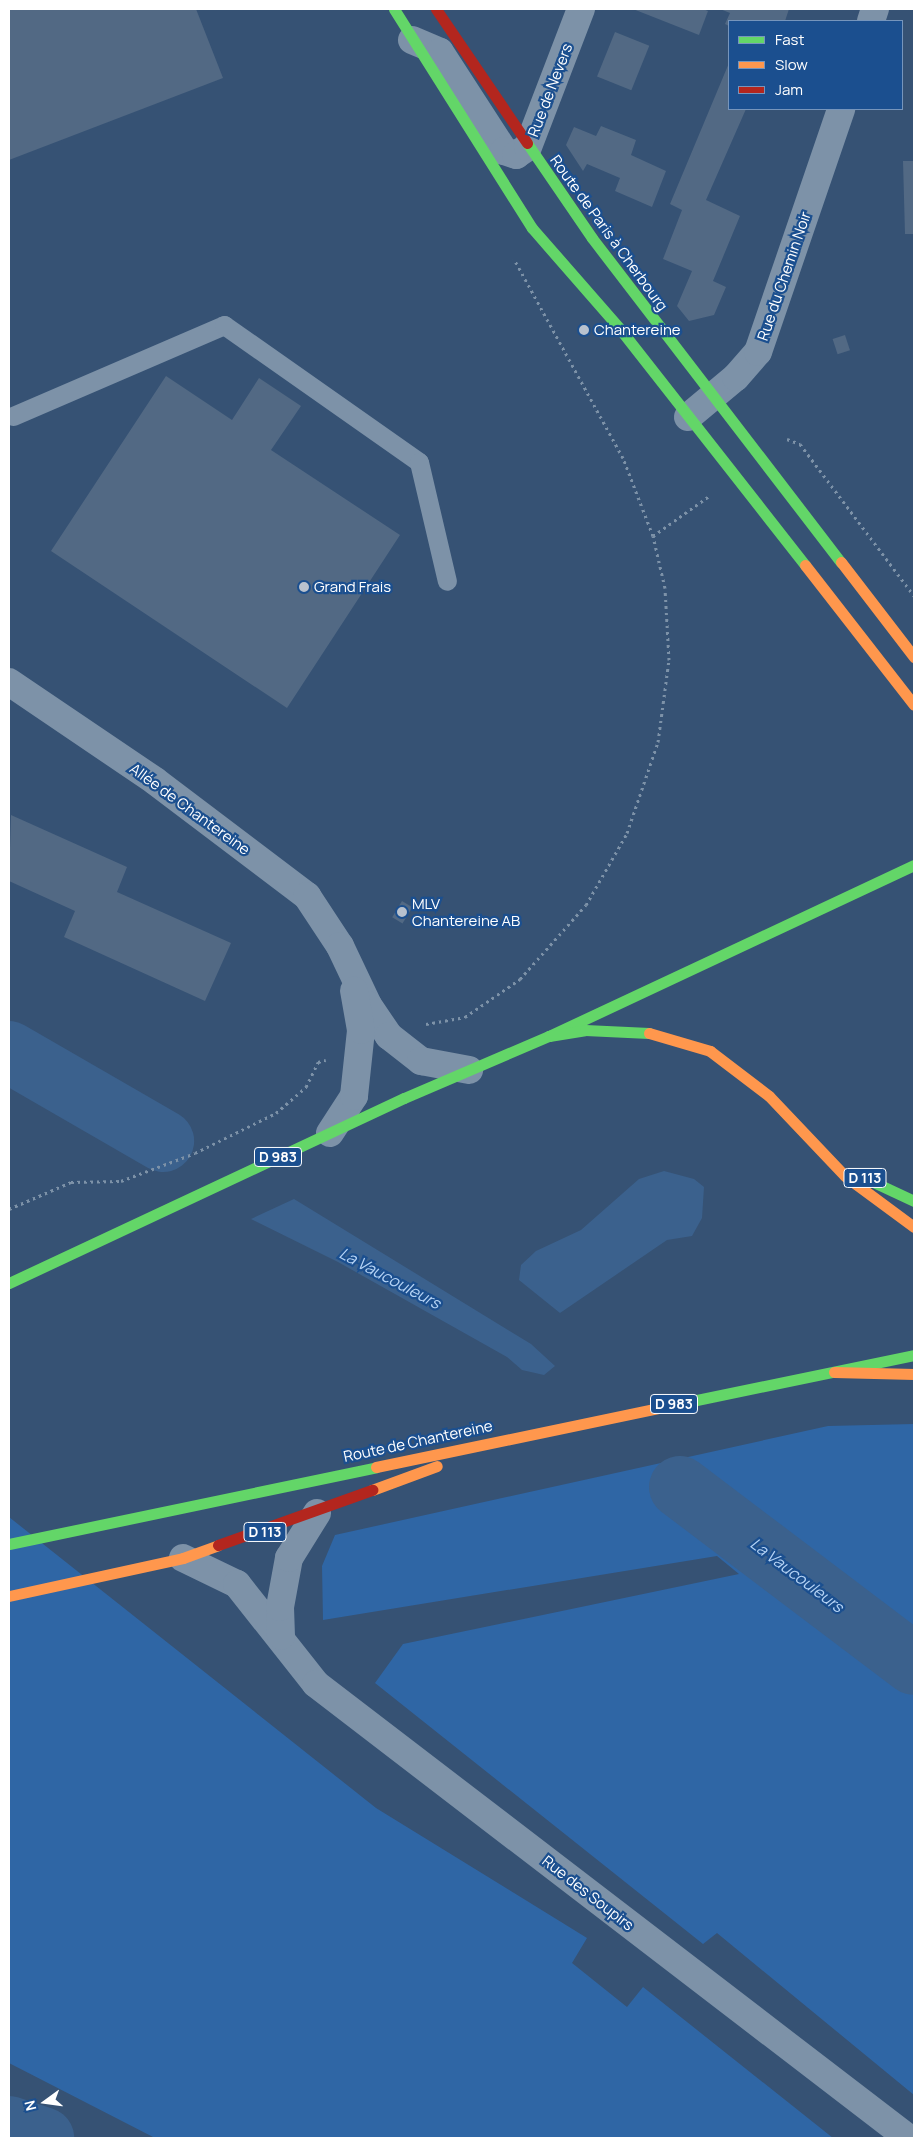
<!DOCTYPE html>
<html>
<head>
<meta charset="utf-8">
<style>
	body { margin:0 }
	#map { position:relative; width:923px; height:2147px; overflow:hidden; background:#365274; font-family:Manrope,sans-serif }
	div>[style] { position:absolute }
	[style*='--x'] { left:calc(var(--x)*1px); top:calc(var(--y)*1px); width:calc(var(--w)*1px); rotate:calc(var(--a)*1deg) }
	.green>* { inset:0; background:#2f66a5 }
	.water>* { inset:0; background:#3b618d }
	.river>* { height:62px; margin:-31px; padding:0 31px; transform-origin:31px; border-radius:31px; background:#3b618d }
	.building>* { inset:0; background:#526984; transform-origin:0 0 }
	.path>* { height:3px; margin-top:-1.5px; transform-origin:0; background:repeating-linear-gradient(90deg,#7d92a8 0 2.5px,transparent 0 6.5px) }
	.lane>* { height:19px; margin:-9.5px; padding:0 9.5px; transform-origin:9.5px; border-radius:9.5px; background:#7d92a8 }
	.street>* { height:28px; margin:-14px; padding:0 14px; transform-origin:14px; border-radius:14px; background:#7d92a8 }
	.fast>* { height:11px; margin:-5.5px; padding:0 5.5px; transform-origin:5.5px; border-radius:5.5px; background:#63d668 }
	.slow>* { height:11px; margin:-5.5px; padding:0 5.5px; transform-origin:5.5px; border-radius:5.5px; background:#ff974d }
	.jam>* { height:11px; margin:-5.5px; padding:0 5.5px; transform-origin:5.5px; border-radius:5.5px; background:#b3261e }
	.dots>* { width:14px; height:14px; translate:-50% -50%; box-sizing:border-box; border:2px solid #1b4f8f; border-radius:50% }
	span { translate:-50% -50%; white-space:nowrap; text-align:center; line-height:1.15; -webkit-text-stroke:4.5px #1b4f8f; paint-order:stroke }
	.shield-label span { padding:1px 4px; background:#1b4f8f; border:1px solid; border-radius:4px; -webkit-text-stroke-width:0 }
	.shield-label { font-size:14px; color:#fff; font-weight:700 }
	.street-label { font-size:15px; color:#fff }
	.poi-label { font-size:15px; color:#fff }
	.left { translate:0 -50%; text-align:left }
	.water-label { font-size:16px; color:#b5d3f5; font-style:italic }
	.frame { position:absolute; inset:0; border:10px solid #fff; pointer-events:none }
	.legend { position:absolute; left:728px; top:20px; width:175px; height:90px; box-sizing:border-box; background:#1b4f8f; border:1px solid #7695bc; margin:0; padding:6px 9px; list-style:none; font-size:15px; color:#fff }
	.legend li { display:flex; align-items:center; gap:10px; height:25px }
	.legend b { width:25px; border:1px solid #7695bc }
	.north { position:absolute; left:20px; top:2077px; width:50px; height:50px; -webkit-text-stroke:4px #1b4f8f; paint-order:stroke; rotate:256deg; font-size:14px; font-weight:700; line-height:20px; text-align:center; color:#fff }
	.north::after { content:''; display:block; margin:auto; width:18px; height:22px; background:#fff; clip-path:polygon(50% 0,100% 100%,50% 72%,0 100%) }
</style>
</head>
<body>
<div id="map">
	<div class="green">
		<div style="clip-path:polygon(914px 1424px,914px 2095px,717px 1933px,703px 1944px,375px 1683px,403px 1644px,739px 1574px,717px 1556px,323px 1620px,322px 1566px,335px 1535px,828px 1426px)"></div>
		<div style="clip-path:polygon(9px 1517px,376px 1808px,587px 1938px,572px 1963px,627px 2007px,643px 1987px,833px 2138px,155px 2138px,9px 2063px)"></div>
	</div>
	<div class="water">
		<div style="clip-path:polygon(664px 1171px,694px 1179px,704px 1187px,702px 1218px,692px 1236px,667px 1240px,560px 1313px,519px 1280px,521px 1265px,536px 1251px,581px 1230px,639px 1179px)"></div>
		<div style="clip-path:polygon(294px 1199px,531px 1344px,555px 1366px,544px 1375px,522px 1370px,507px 1357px,338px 1262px,251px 1219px)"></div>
	</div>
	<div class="river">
		<div style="--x:9;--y:1052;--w:178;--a:30"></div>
		<div style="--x:680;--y:1487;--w:293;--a:37.1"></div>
		<div style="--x:9;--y:2127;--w:36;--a:18"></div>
	</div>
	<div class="building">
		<div style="clip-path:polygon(9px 9px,196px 9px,223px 78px,9px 160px)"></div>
		<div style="clip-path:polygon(633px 9px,703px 9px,708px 11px,699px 35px)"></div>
		<div style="clip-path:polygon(720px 9px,789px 9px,785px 21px,729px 21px,729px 26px,725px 24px,730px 13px)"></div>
		<div style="left:615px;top:32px;width:37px;height:48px;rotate:22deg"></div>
		<div style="clip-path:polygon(729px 63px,729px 109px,746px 109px,706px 200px,740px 216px,713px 281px,726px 287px,714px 315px,689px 321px,677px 306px,692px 271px,663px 259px,682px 210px,670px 204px)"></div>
		<div style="clip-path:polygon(601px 126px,636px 140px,631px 155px,666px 171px,652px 207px,615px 191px,620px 178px,587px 164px,583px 171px,566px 145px,574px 127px,596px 136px)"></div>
		<div style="clip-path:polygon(903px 161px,914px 161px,914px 234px,905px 234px)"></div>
		<div style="left:845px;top:335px;width:16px;height:13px;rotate:72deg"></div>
		<div style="clip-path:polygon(166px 376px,232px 420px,259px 378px,301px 406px,271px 450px,400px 535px,287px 708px,51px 551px)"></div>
		<div style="clip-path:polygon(11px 815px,127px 867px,117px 892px,231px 943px,205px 1001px,64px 937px,75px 911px,9px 881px)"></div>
		<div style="left:402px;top:901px;width:12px;height:19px;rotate:31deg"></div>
	</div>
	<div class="path">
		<div style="--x:787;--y:439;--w:14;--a:21"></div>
		<div style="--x:800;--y:444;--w:190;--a:53.1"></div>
		<div style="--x:653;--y:536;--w:69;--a:-35.5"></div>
		<div style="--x:426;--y:1024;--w:40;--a:-10"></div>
		<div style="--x:465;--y:1017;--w:67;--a:-34.6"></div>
		<div style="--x:520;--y:979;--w:99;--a:-48.3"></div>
		<div style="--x:586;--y:905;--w:83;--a:-60.3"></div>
		<div style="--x:627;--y:833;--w:96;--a:-71.2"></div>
		<div style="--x:658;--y:742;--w:83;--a:-82.4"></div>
		<div style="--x:669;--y:660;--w:72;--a:-93.2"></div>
		<div style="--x:665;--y:588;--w:53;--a:-103"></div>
		<div style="--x:653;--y:536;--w:84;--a:-111"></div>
		<div style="--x:623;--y:458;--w:227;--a:-118.7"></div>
		<div style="--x:9;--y:1209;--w:68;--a:-23.5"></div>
		<div style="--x:71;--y:1182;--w:50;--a:-1.1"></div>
		<div style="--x:121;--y:1181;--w:79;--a:-20.7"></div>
		<div style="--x:195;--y:1153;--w:90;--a:-26.3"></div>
		<div style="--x:276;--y:1113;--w:40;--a:-41"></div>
		<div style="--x:306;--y:1087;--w:28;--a:-64"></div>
		<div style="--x:318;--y:1062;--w:8;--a:-14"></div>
	</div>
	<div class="lane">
		<div style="--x:13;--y:416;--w:230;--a:-23.3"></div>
		<div style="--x:224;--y:325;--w:238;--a:35.1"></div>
		<div style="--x:419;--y:462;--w:122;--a:76.8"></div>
	</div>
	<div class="street">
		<div style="--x:871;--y:21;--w:13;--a:-72"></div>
		<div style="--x:412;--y:40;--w:30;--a:23"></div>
		<div style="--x:440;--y:52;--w:118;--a:57.1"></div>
		<div style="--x:504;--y:151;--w:13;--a:18"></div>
		<div style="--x:516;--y:155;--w:14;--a:-34"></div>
		<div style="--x:528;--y:147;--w:148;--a:-69"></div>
		<div style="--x:688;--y:417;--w:62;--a:-39.8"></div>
		<div style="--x:736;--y:377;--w:33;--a:-49"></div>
		<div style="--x:758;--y:352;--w:257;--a:-71.1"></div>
		<div style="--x:9;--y:682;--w:176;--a:34.1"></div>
		<div style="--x:155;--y:781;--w:191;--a:37.1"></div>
		<div style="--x:307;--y:896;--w:60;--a:56.6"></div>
		<div style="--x:340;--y:946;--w:65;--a:64.6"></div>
		<div style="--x:368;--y:1005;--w:37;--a:56"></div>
		<div style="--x:389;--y:1036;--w:41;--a:38"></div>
		<div style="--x:421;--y:1061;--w:49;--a:10.6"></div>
		<div style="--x:330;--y:1133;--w:44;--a:-57"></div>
		<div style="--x:354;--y:1096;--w:66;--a:-83.9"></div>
		<div style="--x:361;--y:1030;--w:40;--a:-100"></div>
		<div style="--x:183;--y:1558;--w:60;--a:25.7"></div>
		<div style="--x:237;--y:1584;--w:127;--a:51.7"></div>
		<div style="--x:316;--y:1684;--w:746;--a:37.48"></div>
		<div style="--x:281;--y:1636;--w:29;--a:-92"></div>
		<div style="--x:280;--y:1607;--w:50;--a:-79.6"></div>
		<div style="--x:289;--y:1558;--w:53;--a:-58.1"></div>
	</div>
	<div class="fast">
		<div style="--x:394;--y:9;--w:259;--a:57.8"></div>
		<div style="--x:532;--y:228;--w:134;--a:48.9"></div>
		<div style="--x:620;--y:329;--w:300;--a:51.9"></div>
		<div style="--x:527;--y:143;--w:115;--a:55.6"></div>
		<div style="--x:592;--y:238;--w:409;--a:52.5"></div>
		<div style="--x:549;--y:1036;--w:403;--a:-25.1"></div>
		<div style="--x:867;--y:1179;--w:52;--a:25.1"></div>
		<div style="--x:9;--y:1283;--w:436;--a:-25.1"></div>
		<div style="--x:404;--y:1098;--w:158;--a:-23.2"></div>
		<div style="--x:549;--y:1036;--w:36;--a:-9"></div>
		<div style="--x:585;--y:1030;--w:64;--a:2.7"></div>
		<div style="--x:663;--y:1407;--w:256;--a:-11.7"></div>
		<div style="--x:9;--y:1544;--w:375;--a:-11.8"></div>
	</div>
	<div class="slow">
		<div style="--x:841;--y:562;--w:120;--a:52.5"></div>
		<div style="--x:805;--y:565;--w:177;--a:52.1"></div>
		<div style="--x:649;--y:1033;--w:64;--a:16.4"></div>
		<div style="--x:710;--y:1051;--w:74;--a:37.3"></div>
		<div style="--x:769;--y:1096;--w:110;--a:46.5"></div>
		<div style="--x:845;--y:1176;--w:86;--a:36.5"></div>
		<div style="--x:834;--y:1372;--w:80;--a:1.4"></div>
		<div style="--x:376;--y:1467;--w:293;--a:-11.8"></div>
		<div style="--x:372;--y:1490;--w:69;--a:-20.3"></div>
		<div style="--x:9;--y:1596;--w:178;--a:-12.3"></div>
		<div style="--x:183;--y:1558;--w:37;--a:-20"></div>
	</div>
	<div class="jam">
		<div style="--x:436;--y:9;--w:162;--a:55.8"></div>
		<div style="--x:218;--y:1545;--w:164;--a:-19.7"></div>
	</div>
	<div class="dots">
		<div style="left:584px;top:330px;background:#b9c2ce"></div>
		<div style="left:304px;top:587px;background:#b9c2ce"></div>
		<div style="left:402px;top:912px;background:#b9c2ce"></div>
	</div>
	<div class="shield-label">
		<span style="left:278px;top:1157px">D 983</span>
		<span style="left:865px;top:1178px">D 113</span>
		<span style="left:674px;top:1404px">D 983</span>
		<span style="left:265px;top:1532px">D 113</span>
	</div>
	<div class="street-label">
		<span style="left:550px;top:90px;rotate:-69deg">Rue de Nevers</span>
		<span style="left:609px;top:233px;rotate:54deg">Route de Paris à Cherbourg</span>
		<span style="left:784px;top:276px;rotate:-71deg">Rue du Chemin Noir</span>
		<span style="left:190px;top:809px;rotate:36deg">Allée de Chantereine</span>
		<span style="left:418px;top:1441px;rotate:-12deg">Route de Chantereine</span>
		<span style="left:588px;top:1893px;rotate:38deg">Rue des Soupirs</span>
	</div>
	<div class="poi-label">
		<span class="left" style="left:594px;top:330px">Chantereine</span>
		<span class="left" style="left:314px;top:587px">Grand Frais</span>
		<span class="left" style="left:412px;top:912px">MLV<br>Chantereine AB</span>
	</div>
	<div class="water-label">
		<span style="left:390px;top:1278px;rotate:28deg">La Vaucouleurs</span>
		<span style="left:797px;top:1575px;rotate:37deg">La Vaucouleurs</span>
	</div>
	<div class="frame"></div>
	<ul class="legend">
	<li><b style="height:6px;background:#63d668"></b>Fast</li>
	<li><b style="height:6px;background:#ff974d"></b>Slow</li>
	<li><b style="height:6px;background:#b3261e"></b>Jam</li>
	</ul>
	<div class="north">N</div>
</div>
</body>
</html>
